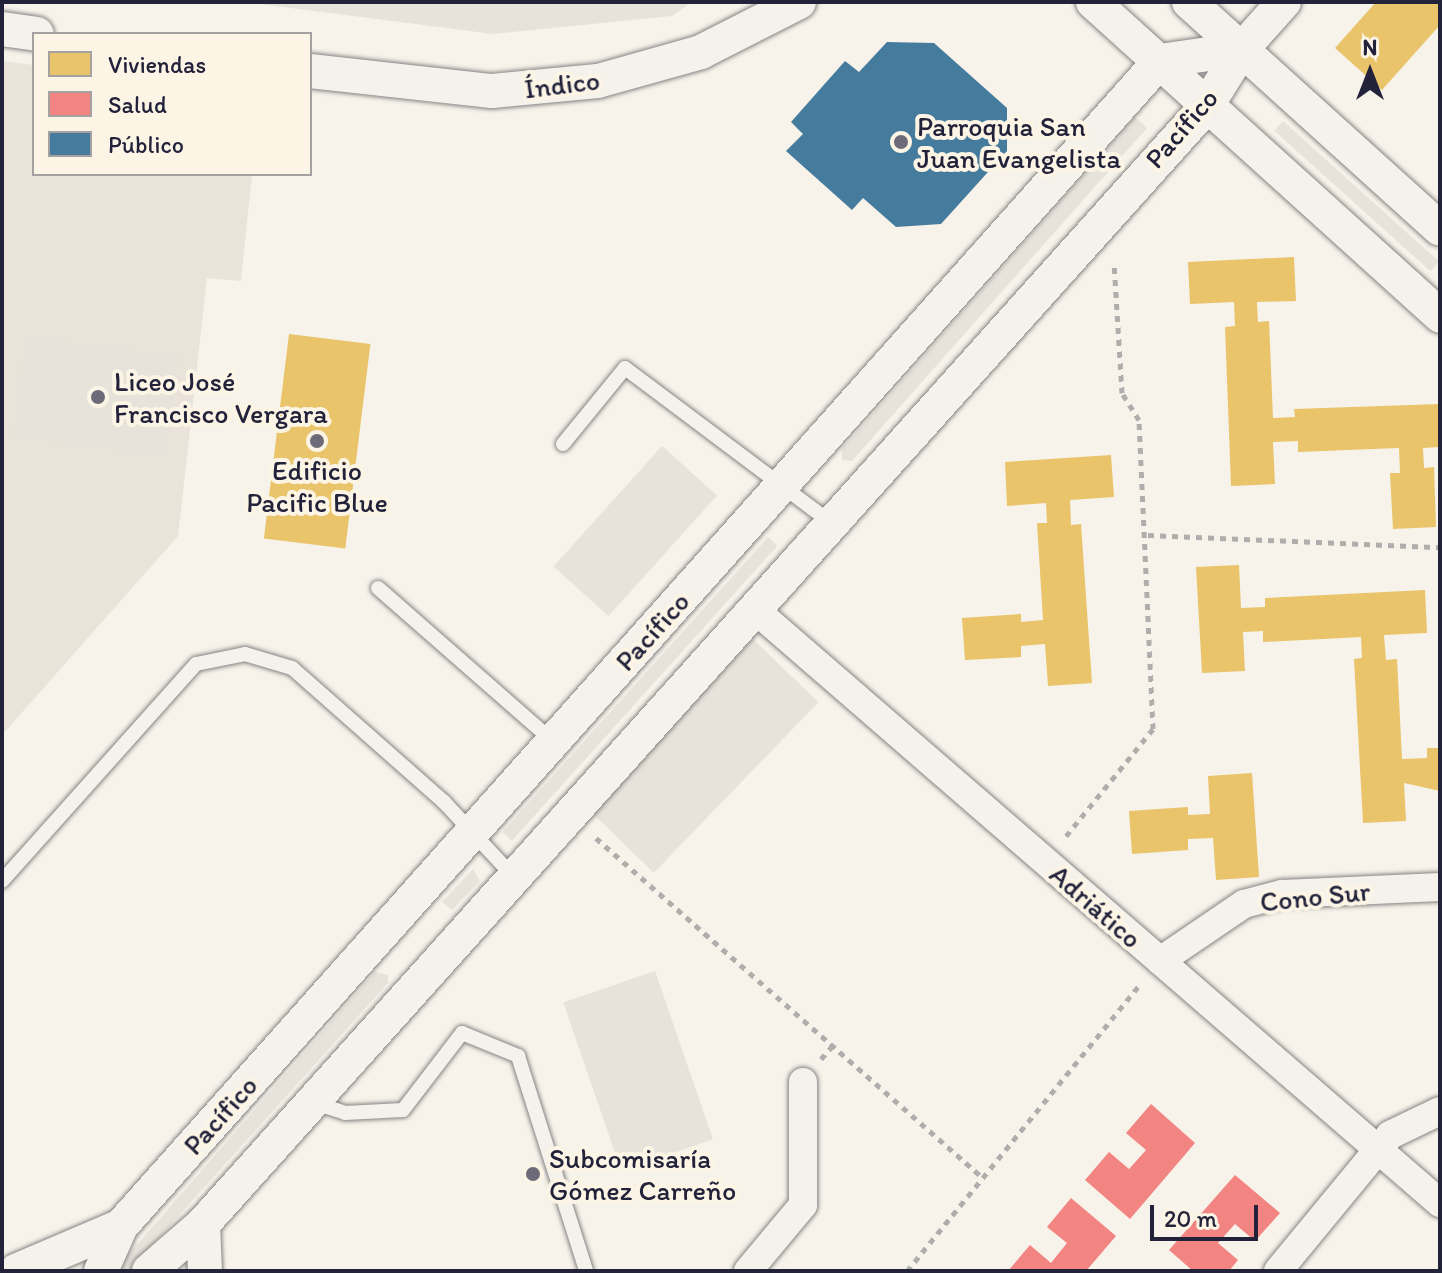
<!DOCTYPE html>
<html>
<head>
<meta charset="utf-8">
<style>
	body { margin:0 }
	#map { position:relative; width:1442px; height:1273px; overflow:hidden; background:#f7f3ea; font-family:Itim,sans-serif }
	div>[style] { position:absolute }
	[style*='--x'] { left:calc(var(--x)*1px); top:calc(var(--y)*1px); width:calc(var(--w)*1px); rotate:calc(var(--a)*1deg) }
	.built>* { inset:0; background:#e9e3d9 }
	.green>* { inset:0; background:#e8e3da; transform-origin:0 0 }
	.homes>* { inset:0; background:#e9c46a; transform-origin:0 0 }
	.health>* { inset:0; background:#f28482 }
	.public>* { inset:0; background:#457b9d }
	.path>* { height:5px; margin-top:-2.5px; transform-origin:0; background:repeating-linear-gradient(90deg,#b0aead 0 6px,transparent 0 12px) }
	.roads { filter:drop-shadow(0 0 2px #868485) drop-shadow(0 0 2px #868485) }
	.service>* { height:14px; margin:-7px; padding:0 7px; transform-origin:7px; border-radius:7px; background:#f5f2ec }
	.minor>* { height:28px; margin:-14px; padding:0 14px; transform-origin:14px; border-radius:14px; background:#f5f2ec }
	.tertiary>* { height:34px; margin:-17px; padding:0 17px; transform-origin:17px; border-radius:17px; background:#f5f2ec }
	.dots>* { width:22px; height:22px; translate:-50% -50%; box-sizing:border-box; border:4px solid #fcf5e5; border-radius:50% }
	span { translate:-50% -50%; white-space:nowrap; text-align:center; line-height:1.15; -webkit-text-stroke:8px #fcf5e5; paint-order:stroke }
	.street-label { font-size:28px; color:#22223b }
	.poi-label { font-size:28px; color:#22223b }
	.left { translate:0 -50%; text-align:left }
	.frame { position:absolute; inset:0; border:4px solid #22223b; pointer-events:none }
	.legend { position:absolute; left:32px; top:32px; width:280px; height:144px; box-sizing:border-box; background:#fcf5e5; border:2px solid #a5a1a1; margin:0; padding:10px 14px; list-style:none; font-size:24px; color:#22223b }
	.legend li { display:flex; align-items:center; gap:16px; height:40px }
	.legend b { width:40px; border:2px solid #a5a1a1 }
	.north { position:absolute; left:1330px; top:32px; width:80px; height:80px; -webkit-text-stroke:6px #fcf5e5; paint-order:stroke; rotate:0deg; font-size:22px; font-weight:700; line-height:32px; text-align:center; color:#22223b }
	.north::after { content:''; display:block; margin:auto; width:28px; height:36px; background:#22223b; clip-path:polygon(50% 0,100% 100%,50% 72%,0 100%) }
	.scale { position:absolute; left:1150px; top:1205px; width:108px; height:36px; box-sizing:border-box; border:4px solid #22223b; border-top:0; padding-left:10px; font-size:24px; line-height:28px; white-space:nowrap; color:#22223b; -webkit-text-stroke:6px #fcf5e5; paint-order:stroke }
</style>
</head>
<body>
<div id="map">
	<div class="built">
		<div style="clip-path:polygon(2px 61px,34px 65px,34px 174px,252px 174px,241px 281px,207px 278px,178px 536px,2px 735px)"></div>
	</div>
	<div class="green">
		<div style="clip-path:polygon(244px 2px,692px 2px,672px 16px,493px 34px)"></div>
		<div style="clip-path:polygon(1135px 117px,1147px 128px,852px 461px,842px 460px,842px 449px)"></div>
		<div style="left:1283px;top:121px;width:210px;height:13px;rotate:42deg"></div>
		<div style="left:26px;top:337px;width:154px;height:101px;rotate:7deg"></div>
		<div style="left:662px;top:446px;width:74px;height:162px;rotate:42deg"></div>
		<div style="left:768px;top:537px;width:13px;height:397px;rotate:42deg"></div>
		<div style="left:753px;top:639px;width:91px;height:237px;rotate:44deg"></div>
		<div style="clip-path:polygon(473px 869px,480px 881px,452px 910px,442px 902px)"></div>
		<div style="left:655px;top:971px;width:178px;height:97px;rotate:71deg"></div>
		<div style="clip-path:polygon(375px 972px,388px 975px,388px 983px,129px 1271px,114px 1271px)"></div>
	</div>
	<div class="homes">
		<div style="clip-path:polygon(1376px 2px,1440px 2px,1440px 25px,1382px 90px,1335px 48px)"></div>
		<div style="clip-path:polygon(1294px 257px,1296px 301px,1257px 302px,1258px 322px,1269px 321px,1273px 418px,1295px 417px,1294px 409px,1440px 404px,1440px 447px,1423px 448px,1424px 468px,1434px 467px,1436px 527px,1393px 529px,1390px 473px,1400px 473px,1399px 448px,1298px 452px,1298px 441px,1273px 442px,1275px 484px,1231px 486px,1225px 327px,1235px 326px,1234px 302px,1190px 304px,1188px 262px)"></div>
		<div style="left:289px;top:334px;width:82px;height:206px;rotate:7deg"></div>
		<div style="clip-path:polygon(1111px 455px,1114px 497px,1070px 500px,1071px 525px,1081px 524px,1092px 683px,1048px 686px,1045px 644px,1021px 646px,1021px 657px,965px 660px,962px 618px,1021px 614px,1021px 622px,1043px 620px,1037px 523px,1047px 523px,1046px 503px,1007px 506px,1005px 462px)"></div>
		<div style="clip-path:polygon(1239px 565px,1241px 608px,1265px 607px,1265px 598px,1425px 590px,1427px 633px,1384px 635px,1386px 660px,1397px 659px,1402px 759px,1427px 758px,1427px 748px,1440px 748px,1440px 791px,1404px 783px,1406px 821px,1363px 823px,1354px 659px,1362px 658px,1361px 637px,1263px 642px,1263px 631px,1243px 632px,1245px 671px,1202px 673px,1196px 567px)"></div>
		<div style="clip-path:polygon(1252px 773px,1259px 877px,1216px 880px,1213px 838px,1188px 839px,1188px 850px,1132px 854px,1129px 811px,1188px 807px,1188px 815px,1210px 814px,1208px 776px)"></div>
	</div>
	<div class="health">
		<div style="clip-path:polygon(1151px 1104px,1195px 1143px,1130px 1219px,1085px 1180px,1109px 1152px,1129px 1169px,1138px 1159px,1146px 1150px,1126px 1133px)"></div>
		<div style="clip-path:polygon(1235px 1175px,1280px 1213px,1255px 1241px,1235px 1224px,1218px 1243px,1238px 1260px,1229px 1271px,1193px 1271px,1169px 1250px)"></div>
		<div style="clip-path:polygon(1071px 1198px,1116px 1236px,1086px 1271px,1008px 1271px,1030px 1245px,1051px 1263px,1067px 1243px,1047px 1227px)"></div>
	</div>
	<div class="public">
		<div style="clip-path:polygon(887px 42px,934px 43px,1007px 108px,1007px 151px,941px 224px,896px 227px,863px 198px,852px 210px,786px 151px,803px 134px,791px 122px,845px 61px,859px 72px)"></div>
	</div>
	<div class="path">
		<div style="--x:1148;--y:535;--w:292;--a:2.4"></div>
		<div style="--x:1066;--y:836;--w:138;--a:-50.9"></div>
		<div style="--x:1153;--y:729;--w:309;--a:-92.6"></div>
		<div style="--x:1139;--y:420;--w:32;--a:-122"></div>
		<div style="--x:1122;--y:393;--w:131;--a:-93.5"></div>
		<div style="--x:596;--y:838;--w:515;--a:41.3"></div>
		<div style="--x:821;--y:1059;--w:23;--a:-49"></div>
		<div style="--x:907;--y:1271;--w:371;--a:-50.9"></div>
	</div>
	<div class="roads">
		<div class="service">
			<div style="--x:563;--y:444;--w:98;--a:-50.8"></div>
			<div style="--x:625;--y:368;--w:256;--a:36.9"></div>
			<div style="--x:378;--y:588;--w:232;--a:41.2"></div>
			<div style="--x:2;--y:881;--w:291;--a:-48.2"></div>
			<div style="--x:196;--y:664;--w:50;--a:-11.5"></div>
			<div style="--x:245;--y:654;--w:49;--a:16.6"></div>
			<div style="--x:292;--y:668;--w:203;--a:41.4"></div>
			<div style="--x:444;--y:802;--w:101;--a:47"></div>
			<div style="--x:312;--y:1102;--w:35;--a:18"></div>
			<div style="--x:345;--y:1113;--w:58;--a:-3"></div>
			<div style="--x:403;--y:1110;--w:97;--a:-52.5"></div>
			<div style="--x:462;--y:1033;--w:61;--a:22.3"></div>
			<div style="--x:518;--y:1056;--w:225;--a:72.4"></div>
		</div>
		<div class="minor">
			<div style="--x:753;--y:608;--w:909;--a:40.9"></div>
			<div style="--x:1160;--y:961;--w:102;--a:-34.2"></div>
			<div style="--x:1244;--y:904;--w:39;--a:-15"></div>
			<div style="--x:1282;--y:894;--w:158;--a:-2.5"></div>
			<div style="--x:748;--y:1271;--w:86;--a:-50.2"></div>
			<div style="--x:803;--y:1205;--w:123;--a:-90"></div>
			<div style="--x:1278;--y:1271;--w:176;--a:-50.5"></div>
			<div style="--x:1390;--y:1135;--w:55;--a:-25.6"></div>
		</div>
		<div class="tertiary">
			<div style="--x:1093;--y:2;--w:468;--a:42.1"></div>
			<div style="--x:1189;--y:2;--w:338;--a:42.1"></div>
			<div style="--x:2;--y:29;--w:35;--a:8"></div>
			<div style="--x:310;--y:71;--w:183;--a:6.3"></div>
			<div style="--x:492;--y:91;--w:106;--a:-5.4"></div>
			<div style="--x:598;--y:81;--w:107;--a:-15.7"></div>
			<div style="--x:701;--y:52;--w:110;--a:-27"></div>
			<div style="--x:203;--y:1224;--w:47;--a:87.6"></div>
			<div style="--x:16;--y:1271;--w:114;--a:-23.2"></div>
			<div style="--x:101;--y:1271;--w:49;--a:-66"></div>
			<div style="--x:121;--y:1226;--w:1561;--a:-48.27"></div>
			<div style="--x:1160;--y:61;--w:83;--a:-8.3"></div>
			<div style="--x:149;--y:1271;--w:72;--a:-41"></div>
			<div style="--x:203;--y:1224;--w:1501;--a:-48.08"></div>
			<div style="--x:1206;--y:107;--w:68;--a:-58.2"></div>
			<div style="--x:1242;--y:49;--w:63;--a:-48.2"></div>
		</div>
	</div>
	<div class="dots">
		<div style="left:901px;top:142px;background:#6d6b78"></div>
		<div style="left:98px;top:397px;background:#6d6b78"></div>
		<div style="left:317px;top:441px;background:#6d6b78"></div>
		<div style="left:533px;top:1174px;background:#6d6b78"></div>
	</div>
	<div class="street-label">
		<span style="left:562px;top:84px;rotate:-7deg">Índico</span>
		<span style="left:1181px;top:128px;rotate:-49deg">Pacífico</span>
		<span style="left:652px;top:631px;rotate:-48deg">Pacífico</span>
		<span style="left:1315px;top:896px;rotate:-6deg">Cono Sur</span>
		<span style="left:1096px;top:906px;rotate:41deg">Adriático</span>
		<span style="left:220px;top:1115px;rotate:-48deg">Pacífico</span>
	</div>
	<div class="poi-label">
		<span class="left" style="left:917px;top:142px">Parroquia San<br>Juan Evangelista</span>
		<span class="left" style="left:114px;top:397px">Liceo José<br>Francisco Vergara</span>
		<span style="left:317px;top:486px">Edificio<br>Pacific Blue</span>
		<span class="left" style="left:549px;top:1174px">Subcomisaría<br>Gómez Carreño</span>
	</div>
	<div class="frame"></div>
	<ul class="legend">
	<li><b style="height:22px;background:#e9c46a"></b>Viviendas</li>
	<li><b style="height:22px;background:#f28482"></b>Salud</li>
	<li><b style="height:22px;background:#457b9d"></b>Público</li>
	</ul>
	<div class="north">N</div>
	<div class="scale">20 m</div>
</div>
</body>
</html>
